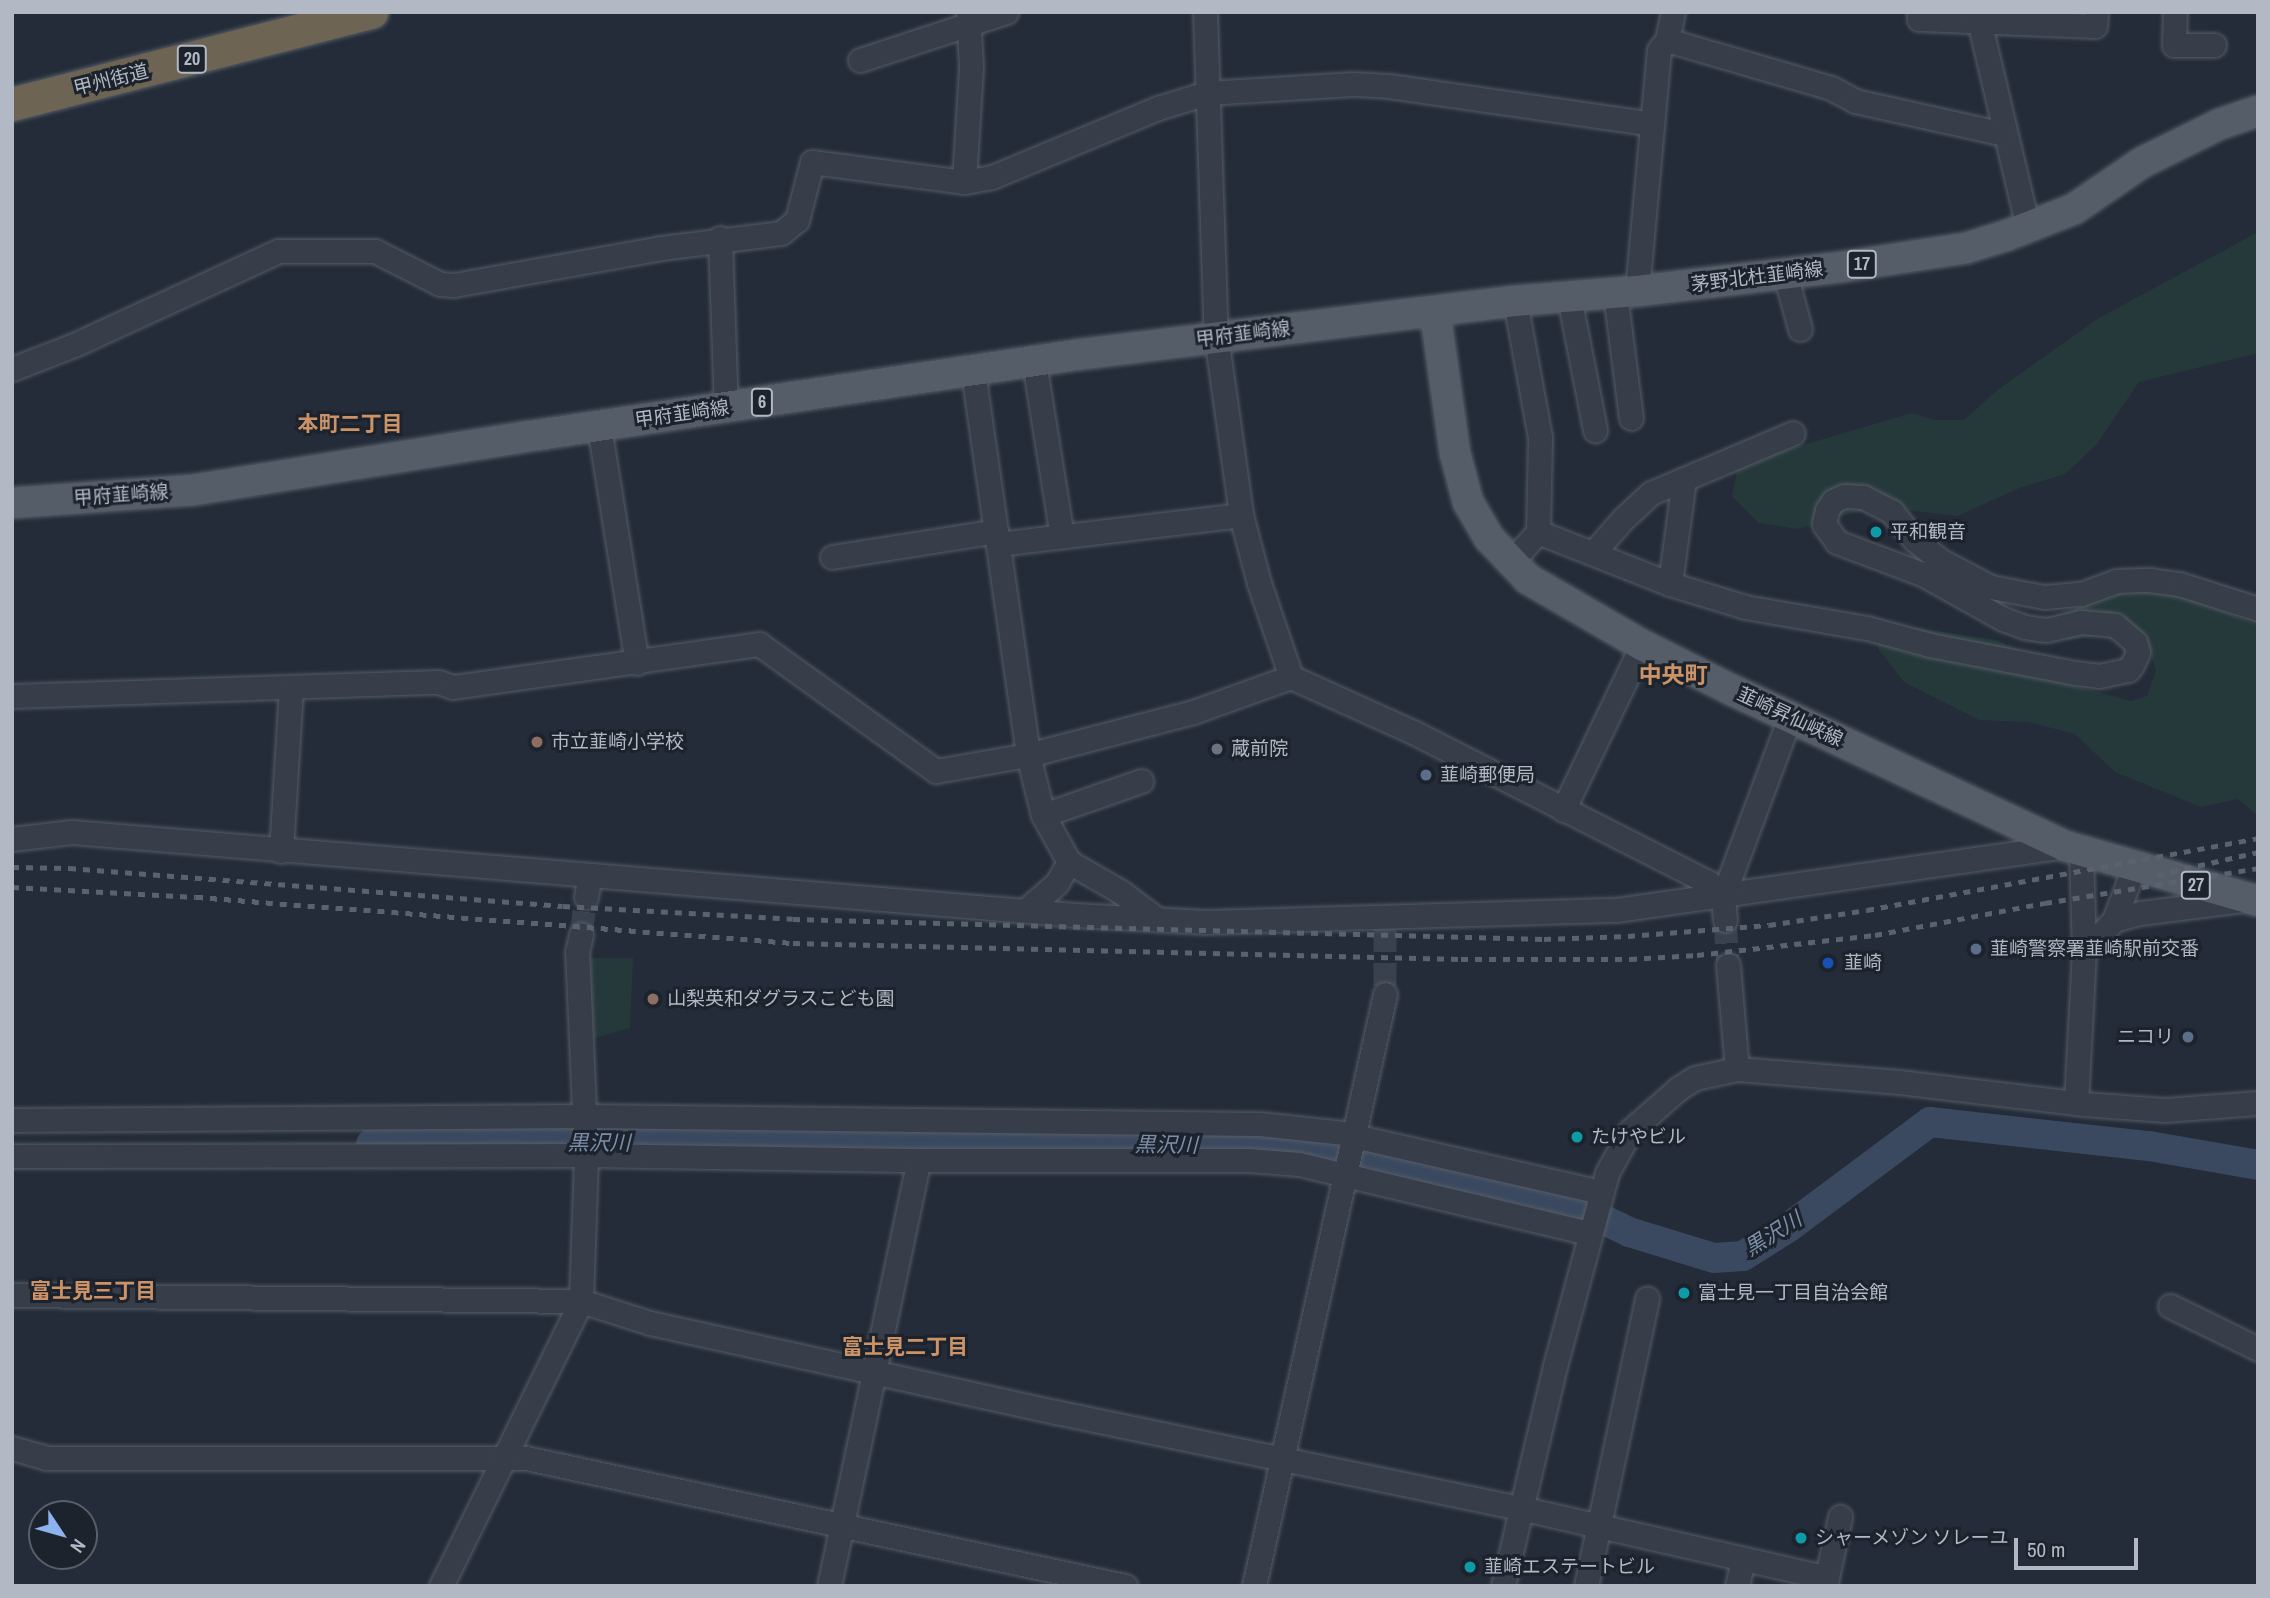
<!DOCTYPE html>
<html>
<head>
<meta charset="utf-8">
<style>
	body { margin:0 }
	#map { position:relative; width:2270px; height:1598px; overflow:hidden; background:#232c38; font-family:"Archivo Narrow","Noto Sans JP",sans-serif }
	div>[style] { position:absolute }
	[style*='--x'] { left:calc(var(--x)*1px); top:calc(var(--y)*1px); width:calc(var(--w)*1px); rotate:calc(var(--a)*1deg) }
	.green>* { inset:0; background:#26393a }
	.river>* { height:30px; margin:-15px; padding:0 15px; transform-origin:15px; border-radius:15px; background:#3a4960 }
	.minor-tunnel>* { height:23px; margin-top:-11.5px; transform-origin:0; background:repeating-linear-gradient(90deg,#38414d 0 23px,transparent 0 34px) }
	.roads { filter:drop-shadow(0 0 2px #555c66) drop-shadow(0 0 2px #555c66) }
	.minor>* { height:23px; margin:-11.5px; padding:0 11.5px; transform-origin:11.5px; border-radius:11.5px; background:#373e49 }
	.major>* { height:30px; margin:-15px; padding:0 15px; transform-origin:15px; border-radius:15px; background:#555d69 }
	.highway>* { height:33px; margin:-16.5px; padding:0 16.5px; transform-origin:16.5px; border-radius:16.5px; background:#6e6454 }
	.rail>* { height:5px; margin-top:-2.5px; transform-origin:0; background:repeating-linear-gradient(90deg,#59626f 0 7px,transparent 0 14px) }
	.dots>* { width:19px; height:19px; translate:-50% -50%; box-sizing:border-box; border:4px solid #1c232d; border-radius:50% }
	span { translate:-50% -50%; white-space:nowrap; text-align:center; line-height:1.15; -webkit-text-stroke:6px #1c232d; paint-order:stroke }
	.shield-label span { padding:2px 5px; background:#1c232d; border:2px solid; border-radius:5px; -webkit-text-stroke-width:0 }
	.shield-label { font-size:18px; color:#b2b9c5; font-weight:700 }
	.street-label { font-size:19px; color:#b2b9c5 }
	.poi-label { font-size:19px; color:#b2b9c5 }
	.left { translate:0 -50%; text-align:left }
	.right { translate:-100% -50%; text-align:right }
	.neighbourhood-label { font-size:21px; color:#cb9367; font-weight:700 }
	.water-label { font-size:21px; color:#7c8faa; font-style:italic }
	.quarter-label { font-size:23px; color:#cb9367; font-weight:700 }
	.frame { position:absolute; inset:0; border:14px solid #b2b9c5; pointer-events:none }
	.north { position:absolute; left:28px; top:1500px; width:70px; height:70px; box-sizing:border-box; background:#1c232d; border:2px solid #585f6a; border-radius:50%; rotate:126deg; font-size:19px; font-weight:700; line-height:28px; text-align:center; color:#b2b9c5 }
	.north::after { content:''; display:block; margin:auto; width:24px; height:32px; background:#8cb2ef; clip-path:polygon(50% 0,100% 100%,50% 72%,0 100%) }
	.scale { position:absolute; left:2014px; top:1538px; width:124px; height:32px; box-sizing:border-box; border:4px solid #b2b9c5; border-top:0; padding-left:9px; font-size:21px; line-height:24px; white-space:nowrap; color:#b2b9c5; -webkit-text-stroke:5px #1c232d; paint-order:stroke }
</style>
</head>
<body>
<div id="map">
	<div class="green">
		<div style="clip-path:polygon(2258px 232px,2258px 353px,2139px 382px,2096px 445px,2065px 474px,2022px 487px,1957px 516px,1907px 510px,1853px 513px,1798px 529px,1759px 523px,1732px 496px,1738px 466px,1786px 450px,1912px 413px,1934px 420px,1964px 420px,2000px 388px,2099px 318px)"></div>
		<div style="clip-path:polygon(2131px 588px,2187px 598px,2258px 625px,2258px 816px,2238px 799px,2201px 807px,2115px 772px,2075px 734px,2028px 722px,1979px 720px,1904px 682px,1879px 650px,1875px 622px,1997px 640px,2035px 658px,2067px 684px,2131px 701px,2147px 696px,2156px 671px,2149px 647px,2108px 635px,2068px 640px,2038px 622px)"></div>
		<div style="clip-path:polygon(588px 958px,633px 958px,630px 1028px,594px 1038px)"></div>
	</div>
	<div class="river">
		<div style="--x:371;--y:1144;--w:564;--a:-0.3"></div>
		<div style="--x:935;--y:1141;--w:376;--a:0.9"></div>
		<div style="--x:1311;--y:1147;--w:173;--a:11"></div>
		<div style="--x:1481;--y:1180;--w:93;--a:14.9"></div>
		<div style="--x:1571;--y:1204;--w:64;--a:25.8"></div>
		<div style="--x:1629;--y:1232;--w:89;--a:17"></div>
		<div style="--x:1714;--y:1258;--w:29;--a:-4"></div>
		<div style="--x:1743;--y:1256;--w:54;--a:-32.2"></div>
		<div style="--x:1789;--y:1227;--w:176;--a:-36.7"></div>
		<div style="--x:1930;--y:1122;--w:220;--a:6.3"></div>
		<div style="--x:2149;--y:1146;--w:111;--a:9.9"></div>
	</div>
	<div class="minor-tunnel">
		<div style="--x:1725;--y:920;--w:45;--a:86.2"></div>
		<div style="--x:1385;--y:928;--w:66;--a:90"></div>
		<div style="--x:581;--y:934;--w:37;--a:-82"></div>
	</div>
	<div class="roads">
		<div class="minor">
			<div style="--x:1205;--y:12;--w:324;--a:88.1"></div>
			<div style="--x:1216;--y:336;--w:181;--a:82"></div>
			<div style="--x:1241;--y:515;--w:70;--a:75.2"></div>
			<div style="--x:1259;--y:583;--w:99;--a:71.2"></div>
			<div style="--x:1919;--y:12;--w:7;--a:90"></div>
			<div style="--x:1919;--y:19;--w:176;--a:2.3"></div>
			<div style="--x:2095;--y:26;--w:14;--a:-86"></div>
			<div style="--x:1977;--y:12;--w:222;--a:76.7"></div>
			<div style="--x:2175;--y:12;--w:33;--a:92"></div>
			<div style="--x:2174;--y:45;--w:40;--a:0"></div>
			<div style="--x:1667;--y:40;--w:171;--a:16.3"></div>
			<div style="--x:1831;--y:88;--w:27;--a:28"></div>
			<div style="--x:1855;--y:101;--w:153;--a:12.5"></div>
			<div style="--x:860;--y:60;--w:154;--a:-18.2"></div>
			<div style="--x:964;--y:182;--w:116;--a:-86.5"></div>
			<div style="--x:971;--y:66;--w:54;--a:-93.2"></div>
			<div style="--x:720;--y:238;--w:170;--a:88"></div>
			<div style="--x:1785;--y:274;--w:57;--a:74.7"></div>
			<div style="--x:1637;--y:291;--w:242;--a:-84.8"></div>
			<div style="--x:1659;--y:50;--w:13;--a:-51"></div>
			<div style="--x:1667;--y:40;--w:29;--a:-78"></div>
			<div style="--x:1615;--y:293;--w:126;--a:82.7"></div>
			<div style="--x:1569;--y:297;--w:136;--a:78.9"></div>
			<div style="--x:1515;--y:301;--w:138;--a:79.6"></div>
			<div style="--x:1540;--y:437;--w:95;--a:91.2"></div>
			<div style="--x:1034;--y:362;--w:176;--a:80.9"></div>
			<div style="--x:12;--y:369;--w:66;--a:-21.2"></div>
			<div style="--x:74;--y:345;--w:225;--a:-24.7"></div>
			<div style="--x:278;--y:251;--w:97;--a:0"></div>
			<div style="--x:375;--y:251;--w:73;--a:26.9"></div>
			<div style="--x:440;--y:284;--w:14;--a:4"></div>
			<div style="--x:454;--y:285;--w:210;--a:-10.1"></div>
			<div style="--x:661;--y:248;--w:121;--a:-7.1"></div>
			<div style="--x:781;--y:233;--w:21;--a:-39"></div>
			<div style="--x:797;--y:220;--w:60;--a:-75.5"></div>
			<div style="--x:812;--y:162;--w:153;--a:7.5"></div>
			<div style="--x:964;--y:182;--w:28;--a:-10"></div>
			<div style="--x:992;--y:177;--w:180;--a:-22.6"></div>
			<div style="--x:1158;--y:108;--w:51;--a:-17"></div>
			<div style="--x:1207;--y:93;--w:146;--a:-3.5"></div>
			<div style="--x:1353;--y:84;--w:36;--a:3"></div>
			<div style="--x:1389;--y:86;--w:266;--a:8.2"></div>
			<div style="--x:973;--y:372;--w:387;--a:81.8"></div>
			<div style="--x:1028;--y:755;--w:62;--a:76"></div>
			<div style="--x:1043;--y:815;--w:54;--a:61"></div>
			<div style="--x:1069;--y:862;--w:24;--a:120"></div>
			<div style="--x:1057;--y:883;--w:41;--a:138.9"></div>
			<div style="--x:599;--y:426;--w:240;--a:80.9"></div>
			<div style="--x:998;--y:544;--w:245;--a:-6.8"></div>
			<div style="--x:1593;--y:553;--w:45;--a:-48.6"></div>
			<div style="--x:1623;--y:519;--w:38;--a:-43"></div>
			<div style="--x:1651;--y:493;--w:154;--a:-22.9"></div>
			<div style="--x:832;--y:557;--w:166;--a:-9"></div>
			<div style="--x:1510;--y:563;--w:42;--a:-47.9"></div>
			<div style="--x:1538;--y:532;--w:142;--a:21.5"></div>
			<div style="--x:1670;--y:584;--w:78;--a:17"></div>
			<div style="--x:1745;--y:607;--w:124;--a:9.8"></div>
			<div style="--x:1867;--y:628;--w:65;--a:15.1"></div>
			<div style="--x:1930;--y:645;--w:149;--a:10.9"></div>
			<div style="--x:2076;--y:673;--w:23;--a:7"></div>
			<div style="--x:2099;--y:676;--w:30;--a:-12"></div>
			<div style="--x:2128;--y:670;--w:6;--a:-51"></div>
			<div style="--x:2132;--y:665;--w:14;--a:-65"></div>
			<div style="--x:2138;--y:652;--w:10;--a:-107"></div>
			<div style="--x:2135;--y:642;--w:26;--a:-140"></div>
			<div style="--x:2115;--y:625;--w:34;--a:-175"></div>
			<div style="--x:2081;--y:622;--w:36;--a:167"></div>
			<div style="--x:2046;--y:630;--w:21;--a:-172"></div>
			<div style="--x:2025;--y:627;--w:23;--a:-160"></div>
			<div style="--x:2003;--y:619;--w:93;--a:-150.9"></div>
			<div style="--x:1922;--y:574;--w:91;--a:-159.4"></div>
			<div style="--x:1837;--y:542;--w:22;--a:-126"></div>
			<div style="--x:1824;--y:524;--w:14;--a:-78"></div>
			<div style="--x:1827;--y:510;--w:11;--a:-56"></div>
			<div style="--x:1833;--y:501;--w:12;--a:-24"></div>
			<div style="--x:1844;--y:496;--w:19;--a:3"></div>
			<div style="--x:1863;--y:497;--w:33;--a:27"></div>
			<div style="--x:1892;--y:512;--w:36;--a:51"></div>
			<div style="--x:1915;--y:540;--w:33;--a:39"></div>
			<div style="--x:1941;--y:561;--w:56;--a:27.5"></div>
			<div style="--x:1991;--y:587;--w:54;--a:10.7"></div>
			<div style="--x:2044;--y:597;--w:37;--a:-5"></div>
			<div style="--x:2081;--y:594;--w:37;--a:-20"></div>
			<div style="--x:2116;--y:581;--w:33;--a:-2"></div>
			<div style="--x:2149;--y:580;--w:30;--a:8"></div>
			<div style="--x:2179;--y:584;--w:83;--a:17.6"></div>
			<div style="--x:1670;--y:584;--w:106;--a:-82.4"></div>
			<div style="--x:12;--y:696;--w:426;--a:-1.9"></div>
			<div style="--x:438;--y:682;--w:16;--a:18"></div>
			<div style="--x:453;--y:687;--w:309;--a:-8"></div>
			<div style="--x:759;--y:644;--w:218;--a:35.7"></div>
			<div style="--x:936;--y:771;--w:93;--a:-9.9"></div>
			<div style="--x:1028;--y:755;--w:171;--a:-14.6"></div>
			<div style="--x:1193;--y:712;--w:104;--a:-19.7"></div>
			<div style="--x:1291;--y:677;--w:134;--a:24.3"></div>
			<div style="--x:1413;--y:732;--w:331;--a:27"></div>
			<div style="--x:1708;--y:882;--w:21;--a:43"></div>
			<div style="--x:1563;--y:810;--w:183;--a:-64.4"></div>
			<div style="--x:1043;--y:815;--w:104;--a:-19.1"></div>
			<div style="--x:12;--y:839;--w:60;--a:-6.7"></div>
			<div style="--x:72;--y:832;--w:1006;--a:4.73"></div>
			<div style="--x:1075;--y:915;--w:131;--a:3.1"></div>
			<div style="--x:1206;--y:922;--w:410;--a:-1.7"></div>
			<div style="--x:1616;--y:910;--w:454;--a:-8.1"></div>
			<div style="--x:281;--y:851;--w:163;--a:-86.5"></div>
			<div style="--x:1069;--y:862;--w:60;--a:30"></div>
			<div style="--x:1121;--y:892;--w:46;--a:37.1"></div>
			<div style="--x:586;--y:897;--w:22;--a:-80"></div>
			<div style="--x:1725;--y:920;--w:24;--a:-95"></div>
			<div style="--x:1723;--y:896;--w:191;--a:-69.5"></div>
			<div style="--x:2114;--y:920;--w:28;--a:-15"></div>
			<div style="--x:2141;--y:913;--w:104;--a:-7.2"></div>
			<div style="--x:2084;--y:952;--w:44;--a:-46.8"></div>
			<div style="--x:2114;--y:920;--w:56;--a:-69"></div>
			<div style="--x:1728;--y:965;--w:104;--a:85.1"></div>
			<div style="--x:2076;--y:1103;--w:151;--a:-87"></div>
			<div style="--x:2084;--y:952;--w:101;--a:-91.7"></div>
			<div style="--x:12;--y:1120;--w:573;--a:-0.4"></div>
			<div style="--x:585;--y:1116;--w:675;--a:0.68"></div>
			<div style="--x:1260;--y:1124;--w:95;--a:6.1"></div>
			<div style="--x:1354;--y:1136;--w:253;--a:12.8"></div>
			<div style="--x:12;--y:1156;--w:574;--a:-0.1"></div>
			<div style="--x:586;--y:1155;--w:333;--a:0.9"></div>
			<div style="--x:919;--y:1160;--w:329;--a:0"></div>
			<div style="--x:1248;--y:1160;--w:51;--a:4.5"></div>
			<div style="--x:1299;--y:1164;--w:298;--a:13.4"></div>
			<div style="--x:12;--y:1295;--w:569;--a:0.6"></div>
			<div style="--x:581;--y:1301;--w:72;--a:17.7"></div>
			<div style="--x:650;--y:1323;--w:416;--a:12.4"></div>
			<div style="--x:1056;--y:1412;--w:474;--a:11.7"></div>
			<div style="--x:1520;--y:1508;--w:315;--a:12.8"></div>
			<div style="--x:2170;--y:1306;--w:98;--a:26"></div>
			<div style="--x:12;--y:1448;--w:35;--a:16"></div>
			<div style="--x:46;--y:1458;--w:480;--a:0"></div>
			<div style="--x:526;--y:1458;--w:613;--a:12.06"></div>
			<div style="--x:441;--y:1586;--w:318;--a:-63.8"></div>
			<div style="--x:581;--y:1301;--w:146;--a:-88"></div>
			<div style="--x:586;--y:1155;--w:203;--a:-92.5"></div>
			<div style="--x:577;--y:952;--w:18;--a:-77"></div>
			<div style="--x:829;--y:1586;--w:435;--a:-78.1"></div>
			<div style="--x:1254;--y:1586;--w:606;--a:-77.52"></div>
			<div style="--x:1503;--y:1586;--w:226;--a:-76.7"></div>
			<div style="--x:1555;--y:1366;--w:200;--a:-74.9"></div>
			<div style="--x:1607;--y:1173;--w:48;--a:-61.3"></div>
			<div style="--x:1630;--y:1131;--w:65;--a:-41.3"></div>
			<div style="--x:1679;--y:1088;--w:19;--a:-32"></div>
			<div style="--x:1695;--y:1078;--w:43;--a:-12.1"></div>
			<div style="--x:1737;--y:1069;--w:163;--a:4.6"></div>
			<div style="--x:1899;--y:1082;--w:185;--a:6.8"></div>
			<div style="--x:2083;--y:1104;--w:82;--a:4.2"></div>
			<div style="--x:2165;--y:1110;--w:93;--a:-4.3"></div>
			<div style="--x:1586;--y:1586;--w:294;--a:-78"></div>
			<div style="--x:1737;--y:1586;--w:28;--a:-77"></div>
			<div style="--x:1825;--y:1586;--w:71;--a:-77.7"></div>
		</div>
		<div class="major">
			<div style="--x:1435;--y:311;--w:143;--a:82"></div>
			<div style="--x:1455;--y:453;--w:51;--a:75.1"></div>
			<div style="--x:1468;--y:502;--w:42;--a:59.7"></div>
			<div style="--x:1489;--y:538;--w:57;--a:46.4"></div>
			<div style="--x:1528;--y:579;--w:132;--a:30.1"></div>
			<div style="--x:1642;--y:645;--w:103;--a:26.6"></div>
			<div style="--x:1734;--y:691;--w:365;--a:25.1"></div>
			<div style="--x:2065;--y:846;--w:201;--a:15.9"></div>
			<div style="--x:12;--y:503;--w:181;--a:-4.1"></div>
			<div style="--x:193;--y:490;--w:335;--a:-9.1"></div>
			<div style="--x:524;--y:437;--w:557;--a:-8.46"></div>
			<div style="--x:1075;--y:355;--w:443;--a:-7"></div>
			<div style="--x:1515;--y:301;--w:122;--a:-4.7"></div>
			<div style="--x:1637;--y:291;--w:205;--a:-6.7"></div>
			<div style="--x:1841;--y:267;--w:126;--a:-8.6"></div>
			<div style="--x:1966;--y:248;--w:41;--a:-17.1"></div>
			<div style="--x:2005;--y:236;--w:74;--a:-21.4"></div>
			<div style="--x:2074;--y:209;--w:83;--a:-34.3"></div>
			<div style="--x:2143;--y:162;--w:86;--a:-26.3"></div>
			<div style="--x:2220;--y:124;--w:40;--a:-18.9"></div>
		</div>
		<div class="highway">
			<div style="--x:12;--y:104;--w:371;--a:-14.4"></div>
		</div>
	</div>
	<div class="rail">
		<div style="--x:12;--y:867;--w:57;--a:1"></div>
		<div style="--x:69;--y:868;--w:495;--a:4.4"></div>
		<div style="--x:563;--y:906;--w:230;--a:3.2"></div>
		<div style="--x:793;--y:919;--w:751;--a:1.53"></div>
		<div style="--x:1544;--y:939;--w:84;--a:-2"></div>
		<div style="--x:1628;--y:936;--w:141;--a:-4.5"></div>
		<div style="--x:1769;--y:925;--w:99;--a:-8.7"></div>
		<div style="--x:1867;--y:910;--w:398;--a:-10.4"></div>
		<div style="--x:2157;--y:875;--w:104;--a:-12.8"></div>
		<div style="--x:12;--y:887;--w:184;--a:3.1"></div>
		<div style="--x:196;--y:897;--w:599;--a:4.41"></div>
		<div style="--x:793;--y:943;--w:668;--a:1.37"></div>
		<div style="--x:1461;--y:959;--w:169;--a:0"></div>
		<div style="--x:1630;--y:959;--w:67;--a:-3.4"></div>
		<div style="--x:1697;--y:955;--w:179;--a:-6.4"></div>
		<div style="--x:1875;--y:935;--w:173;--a:-10.7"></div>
		<div style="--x:2045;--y:903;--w:216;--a:-9.3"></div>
	</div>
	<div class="dots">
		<div style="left:1876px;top:532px;background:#0f9aa8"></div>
		<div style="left:537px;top:742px;background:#8d6e63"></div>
		<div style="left:1217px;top:749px;background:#6b7280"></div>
		<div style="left:1426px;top:775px;background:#5c6f8a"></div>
		<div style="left:1976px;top:949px;background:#5c6f8a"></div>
		<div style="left:1828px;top:963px;background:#1a4fb4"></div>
		<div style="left:653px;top:999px;background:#8d6e63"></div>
		<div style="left:2188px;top:1037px;background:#5c6f8a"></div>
		<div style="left:1577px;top:1137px;background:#0f9aa8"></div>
		<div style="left:1684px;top:1293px;background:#0f9aa8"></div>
		<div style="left:1801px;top:1538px;background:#0f9aa8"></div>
		<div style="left:1470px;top:1567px;background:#0f9aa8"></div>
	</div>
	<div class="shield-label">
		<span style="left:192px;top:59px">20</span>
		<span style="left:1862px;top:264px">17</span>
		<span style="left:762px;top:402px">6</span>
		<span style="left:2196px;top:885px">27</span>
	</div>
	<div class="street-label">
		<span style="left:111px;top:80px;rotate:-14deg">甲州街道</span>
		<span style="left:1757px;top:277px;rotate:-7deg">茅野北杜韮崎線</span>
		<span style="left:1243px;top:334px;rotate:-7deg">甲府韮崎線</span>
		<span style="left:682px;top:414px;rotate:-8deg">甲府韮崎線</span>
		<span style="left:121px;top:495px;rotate:-4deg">甲府韮崎線</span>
		<span style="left:1790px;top:717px;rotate:25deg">韮崎昇仙峡線</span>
	</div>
	<div class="poi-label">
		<span class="left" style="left:1890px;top:532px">平和観音</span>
		<span class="left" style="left:551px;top:742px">市立韮崎小学校</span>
		<span class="left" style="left:1231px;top:749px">蔵前院</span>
		<span class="left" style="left:1440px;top:775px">韮崎郵便局</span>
		<span class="left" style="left:1990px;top:949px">韮崎警察署韮崎駅前交番</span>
		<span class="left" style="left:1844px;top:963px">韮崎</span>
		<span class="left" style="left:667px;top:999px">山梨英和ダグラスこども園</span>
		<span class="right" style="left:2174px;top:1037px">ニコリ</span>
		<span class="left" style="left:1591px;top:1137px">たけやビル</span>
		<span class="left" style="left:1698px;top:1293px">富士見一丁目自治会館</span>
		<span class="left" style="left:1815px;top:1538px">シャーメゾン ソレーユ</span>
		<span class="left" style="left:1484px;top:1567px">韮崎エステートビル</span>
	</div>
	<div class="neighbourhood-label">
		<span style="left:350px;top:424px">本町二丁目</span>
		<span style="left:93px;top:1291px">富士見三丁目</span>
		<span style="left:905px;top:1347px">富士見二丁目</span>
	</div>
	<div class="water-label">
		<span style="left:599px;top:1143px">黒沢川</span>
		<span style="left:1166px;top:1145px;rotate:1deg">黒沢川</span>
		<span style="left:1773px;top:1234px;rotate:-32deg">黒沢川</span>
	</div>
	<div class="quarter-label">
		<span style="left:1673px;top:675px">中央町</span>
	</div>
	<div class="frame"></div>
	<div class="north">N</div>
	<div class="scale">50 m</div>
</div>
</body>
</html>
